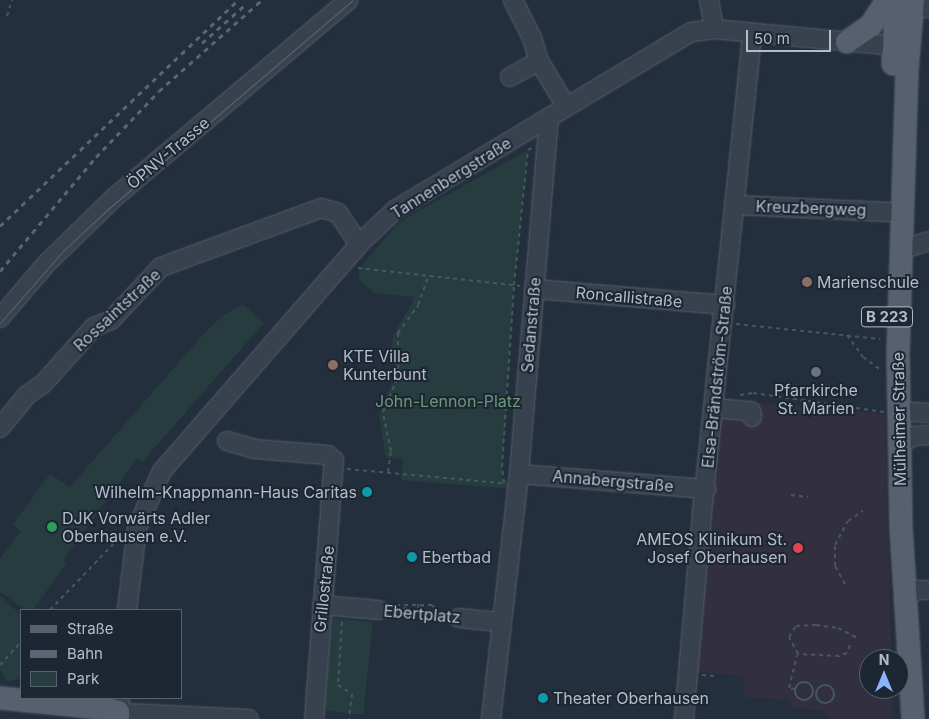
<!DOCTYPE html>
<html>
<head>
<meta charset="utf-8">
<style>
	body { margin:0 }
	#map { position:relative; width:929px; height:719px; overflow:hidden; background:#242f3e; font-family:Inter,sans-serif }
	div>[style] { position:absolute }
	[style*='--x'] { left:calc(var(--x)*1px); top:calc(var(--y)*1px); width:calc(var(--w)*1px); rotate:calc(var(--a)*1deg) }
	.medical>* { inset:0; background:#32303f }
	.green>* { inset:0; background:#263c3f; transform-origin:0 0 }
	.path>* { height:2px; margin-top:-1px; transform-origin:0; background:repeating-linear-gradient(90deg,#44595c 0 4px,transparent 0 8px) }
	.path>.ring { margin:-1px; padding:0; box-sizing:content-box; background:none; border:2px solid #44595c; border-radius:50% }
	.roads { filter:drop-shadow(0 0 1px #565f6c) drop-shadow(0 0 1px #565f6c) }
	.minor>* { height:18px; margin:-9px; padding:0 9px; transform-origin:9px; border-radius:9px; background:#38414e }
	.major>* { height:22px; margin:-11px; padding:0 11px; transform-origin:11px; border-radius:11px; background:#56606e }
	.tram>* { height:1px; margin:-0.5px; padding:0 0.5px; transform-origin:0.5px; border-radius:0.5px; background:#5a6575 }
	.rail>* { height:3px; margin-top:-1.5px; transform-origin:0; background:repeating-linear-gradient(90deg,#5a6575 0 5px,transparent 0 10px) }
	.dots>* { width:14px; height:14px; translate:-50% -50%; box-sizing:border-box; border:2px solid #1d2633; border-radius:50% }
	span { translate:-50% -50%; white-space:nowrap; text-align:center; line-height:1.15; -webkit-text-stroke:4px #1d2633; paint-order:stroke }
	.shield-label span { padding:1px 4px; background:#1d2633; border:1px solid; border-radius:4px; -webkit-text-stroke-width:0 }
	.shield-label { font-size:15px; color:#b4bcc9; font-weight:700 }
	.street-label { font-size:16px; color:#b4bcc9 }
	.poi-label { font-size:16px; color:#b4bcc9 }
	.left { translate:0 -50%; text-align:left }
	.right { translate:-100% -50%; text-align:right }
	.park-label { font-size:16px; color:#6b9a76 }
	.legend { position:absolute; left:20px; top:609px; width:162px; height:90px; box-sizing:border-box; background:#1d2633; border:1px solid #59626f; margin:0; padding:6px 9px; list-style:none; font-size:15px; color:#b4bcc9 }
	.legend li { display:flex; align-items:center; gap:10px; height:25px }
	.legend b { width:25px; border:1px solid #59626f }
	.north { position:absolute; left:859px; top:649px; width:50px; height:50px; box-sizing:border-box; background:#1d2633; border:1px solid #59626f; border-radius:50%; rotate:0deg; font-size:14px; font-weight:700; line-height:20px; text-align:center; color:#b4bcc9 }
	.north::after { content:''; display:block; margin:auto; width:18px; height:22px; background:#8ab4f8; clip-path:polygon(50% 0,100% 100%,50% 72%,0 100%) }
	.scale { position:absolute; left:746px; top:30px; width:85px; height:22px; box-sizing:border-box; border:2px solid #b4bcc9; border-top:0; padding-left:6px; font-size:15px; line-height:18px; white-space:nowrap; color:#b4bcc9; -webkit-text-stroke:4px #1d2633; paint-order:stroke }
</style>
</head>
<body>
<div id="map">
	<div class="medical">
		<div style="clip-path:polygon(722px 400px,885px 414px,891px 659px,869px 659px,869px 689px,892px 689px,893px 713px,890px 719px,829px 719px,821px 710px,791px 708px,790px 700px,745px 697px,743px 676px,697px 672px)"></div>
	</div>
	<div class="green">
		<div style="clip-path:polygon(528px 150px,514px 285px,502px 477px,514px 489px,401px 480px,403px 459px,386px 458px,379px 416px,397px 370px,391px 349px,393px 336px,415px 297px,374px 293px,359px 280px,359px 269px,399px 222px)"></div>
		<div style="clip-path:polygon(243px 304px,264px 323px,142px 462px,137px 459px,63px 560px,66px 564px,33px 610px,25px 610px,0 592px,0 559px,21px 531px,13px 524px,50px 474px,70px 487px,207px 330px,224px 315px)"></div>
		<div style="clip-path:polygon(0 595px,21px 615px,21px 678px,7px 682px,0 669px)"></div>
		<div style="left:333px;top:618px;width:40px;height:93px;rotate:6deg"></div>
	</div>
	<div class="path">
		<div style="--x:7;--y:16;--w:17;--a:-73"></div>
		<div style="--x:358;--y:268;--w:163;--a:6.3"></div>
		<div style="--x:736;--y:324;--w:145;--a:5.9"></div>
		<div style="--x:847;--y:335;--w:27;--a:54"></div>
		<div style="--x:863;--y:357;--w:22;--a:36"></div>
		<div style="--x:740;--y:395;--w:13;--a:-9"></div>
		<div style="--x:753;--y:393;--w:132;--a:8.3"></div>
		<div style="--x:347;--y:469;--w:156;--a:5.2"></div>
		<div style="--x:388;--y:472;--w:21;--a:-82"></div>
		<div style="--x:391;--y:451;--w:40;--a:-102"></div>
		<div style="--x:383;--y:412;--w:38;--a:-67"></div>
		<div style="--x:398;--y:377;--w:44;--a:-90"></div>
		<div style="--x:398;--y:333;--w:34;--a:-54"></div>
		<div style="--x:418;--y:305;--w:30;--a:-70"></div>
		<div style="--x:504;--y:483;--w:16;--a:-97"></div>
		<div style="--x:502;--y:467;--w:182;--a:-86.2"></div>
		<div style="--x:514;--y:285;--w:136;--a:-84.1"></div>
		<div style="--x:528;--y:150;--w:4;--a:-27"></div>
		<div style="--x:791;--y:495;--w:17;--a:7"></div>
		<div style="--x:845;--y:584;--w:21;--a:-119"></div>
		<div style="--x:835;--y:566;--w:21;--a:-90"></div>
		<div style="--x:835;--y:545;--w:27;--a:-62"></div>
		<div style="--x:848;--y:521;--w:18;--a:-34"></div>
		<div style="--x:418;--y:604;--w:8;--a:83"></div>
		<div style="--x:396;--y:605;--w:36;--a:0"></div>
		<div style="--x:432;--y:605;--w:14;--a:51"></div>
		<div style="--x:420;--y:605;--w:9;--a:32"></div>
		<div style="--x:50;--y:610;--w:101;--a:-46.2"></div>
		<div style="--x:404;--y:611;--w:8;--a:-76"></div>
		<div style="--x:394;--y:612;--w:50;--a:4.6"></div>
		<div style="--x:342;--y:622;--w:63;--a:93.6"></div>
		<div style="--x:338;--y:685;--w:17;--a:33"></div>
		<div style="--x:352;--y:694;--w:25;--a:97"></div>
		<div style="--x:850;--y:645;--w:9;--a:111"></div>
		<div style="--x:847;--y:653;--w:9;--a:159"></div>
		<div style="--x:839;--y:656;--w:41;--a:-177.2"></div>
		<div style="--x:798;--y:654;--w:19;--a:-118"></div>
		<div style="--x:789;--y:637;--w:13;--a:-58"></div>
		<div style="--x:796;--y:626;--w:20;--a:-3"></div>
		<div style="--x:816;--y:625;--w:22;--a:8"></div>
		<div style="--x:838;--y:628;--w:22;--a:27"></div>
		<div style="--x:0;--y:665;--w:31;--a:-48"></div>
		<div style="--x:702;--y:675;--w:12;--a:5"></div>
		<div class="ring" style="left:795px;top:682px;width:16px;height:16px"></div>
		<div class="ring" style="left:816px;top:685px;width:16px;height:16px"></div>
		<div style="--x:795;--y:689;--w:6;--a:-171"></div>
		<div style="--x:789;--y:688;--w:34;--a:-76"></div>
	</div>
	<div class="roads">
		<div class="minor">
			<div style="--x:513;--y:0;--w:42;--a:63.4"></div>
			<div style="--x:532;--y:38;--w:24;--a:73"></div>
			<div style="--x:709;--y:0;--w:29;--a:80"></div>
			<div style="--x:913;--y:6;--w:16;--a:7"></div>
			<div style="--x:510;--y:77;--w:33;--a:-29"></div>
			<div style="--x:539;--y:61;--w:52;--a:59"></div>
			<div style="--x:734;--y:205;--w:155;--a:2.6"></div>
			<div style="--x:900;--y:250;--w:30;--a:-17"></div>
			<div style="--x:534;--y:289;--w:192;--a:4.8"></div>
			<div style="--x:0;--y:318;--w:72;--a:-49.5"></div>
			<div style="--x:47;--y:263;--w:96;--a:-44.2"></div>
			<div style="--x:116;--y:196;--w:304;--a:-40.1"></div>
			<div style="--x:714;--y:408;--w:37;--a:5"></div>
			<div style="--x:751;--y:411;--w:6;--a:81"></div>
			<div style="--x:899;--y:411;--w:30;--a:4"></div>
			<div style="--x:0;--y:428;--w:43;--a:-50.7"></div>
			<div style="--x:27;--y:395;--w:19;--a:-35"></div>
			<div style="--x:43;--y:384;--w:76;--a:-48.2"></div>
			<div style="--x:94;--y:327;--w:18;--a:-22"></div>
			<div style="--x:111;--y:320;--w:73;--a:-46.7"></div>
			<div style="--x:161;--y:267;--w:171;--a:-20.2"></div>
			<div style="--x:321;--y:208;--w:18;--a:16"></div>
			<div style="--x:338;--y:213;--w:37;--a:56"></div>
			<div style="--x:227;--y:441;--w:29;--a:16"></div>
			<div style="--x:255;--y:449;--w:73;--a:4.7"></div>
			<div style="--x:328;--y:455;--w:8;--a:40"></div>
			<div style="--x:334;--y:460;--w:260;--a:94.4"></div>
			<div style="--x:899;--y:444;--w:18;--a:-27"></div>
			<div style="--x:915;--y:436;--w:14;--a:-4"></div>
			<div style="--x:519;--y:474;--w:188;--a:4.6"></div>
			<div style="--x:906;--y:597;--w:13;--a:-32"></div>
			<div style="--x:917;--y:590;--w:12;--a:0"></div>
			<div style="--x:322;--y:605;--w:57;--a:5"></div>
			<div style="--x:127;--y:610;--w:83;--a:-83"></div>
			<div style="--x:137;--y:528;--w:62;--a:-66.3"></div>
			<div style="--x:162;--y:471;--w:301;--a:-49"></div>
			<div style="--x:359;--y:244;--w:50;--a:-43.4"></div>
			<div style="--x:395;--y:210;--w:345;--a:-31"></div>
			<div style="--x:691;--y:32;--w:23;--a:-7"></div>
			<div style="--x:714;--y:29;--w:193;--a:5.4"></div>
			<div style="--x:459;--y:618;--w:41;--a:5.6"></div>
			<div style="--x:120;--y:698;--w:14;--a:98"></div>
			<div style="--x:118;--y:712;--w:7;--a:8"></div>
			<div style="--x:125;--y:713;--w:124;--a:2.8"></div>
			<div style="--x:491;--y:719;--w:247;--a:-83.5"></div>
			<div style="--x:519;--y:474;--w:357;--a:-85.2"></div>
			<div style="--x:684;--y:719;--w:208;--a:-85"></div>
			<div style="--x:702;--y:512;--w:480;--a:-84"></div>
		</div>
		<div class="major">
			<div style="--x:913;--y:0;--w:70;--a:94.9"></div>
			<div style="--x:907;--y:70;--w:281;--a:91.8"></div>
			<div style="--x:898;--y:351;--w:176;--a:89"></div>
			<div style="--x:901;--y:527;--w:192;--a:86.4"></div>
			<div style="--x:847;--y:42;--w:29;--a:-35"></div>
			<div style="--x:871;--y:25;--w:30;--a:-57"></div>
			<div style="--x:893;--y:64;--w:64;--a:-86.4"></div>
			<div style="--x:0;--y:698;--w:101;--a:5.7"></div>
			<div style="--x:101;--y:708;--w:17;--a:13"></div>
			<div style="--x:118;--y:712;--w:7;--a:90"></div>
		</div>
	</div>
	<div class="tram">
		<div style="--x:0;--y:323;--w:97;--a:-48.8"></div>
		<div style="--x:64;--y:250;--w:59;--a:-42.9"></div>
		<div style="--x:107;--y:210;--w:323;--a:-40.5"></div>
	</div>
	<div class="rail">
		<div style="--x:202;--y:43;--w:57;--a:-41.5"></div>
		<div style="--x:0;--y:226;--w:328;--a:-43.5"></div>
		<div style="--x:0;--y:271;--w:149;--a:-49.9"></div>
		<div style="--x:96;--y:157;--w:91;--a:-46.3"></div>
		<div style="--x:159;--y:91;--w:137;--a:-41.5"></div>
	</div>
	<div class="dots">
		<div style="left:807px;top:282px;background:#8d6e63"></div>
		<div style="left:333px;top:365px;background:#8d6e63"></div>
		<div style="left:816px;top:372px;background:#6b7280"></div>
		<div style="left:367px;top:492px;background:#0f9aa8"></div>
		<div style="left:52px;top:527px;background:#2e9e5b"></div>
		<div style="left:798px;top:548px;background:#e0444e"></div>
		<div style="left:412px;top:557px;background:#0f9aa8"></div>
		<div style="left:543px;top:698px;background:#0f9aa8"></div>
	</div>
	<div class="shield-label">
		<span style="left:887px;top:317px">B 223</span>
	</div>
	<div class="street-label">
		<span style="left:168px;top:153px;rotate:-40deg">ÖPNV-Trasse</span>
		<span style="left:451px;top:178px;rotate:-32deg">Tannenbergstraße</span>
		<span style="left:811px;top:208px;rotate:2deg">Kreuzbergweg</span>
		<span style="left:629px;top:297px;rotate:5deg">Roncallistraße</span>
		<span style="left:117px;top:310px;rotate:-43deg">Rossaintstraße</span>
		<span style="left:531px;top:325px;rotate:-85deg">Sedanstraße</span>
		<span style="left:717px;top:377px;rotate:-84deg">Elsa-Brändström-Straße</span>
		<span style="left:899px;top:419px;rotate:-91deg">Mülheimer Straße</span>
		<span style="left:613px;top:481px;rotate:5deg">Annabergstraße</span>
		<span style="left:324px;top:589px;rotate:-84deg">Grillostraße</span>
		<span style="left:422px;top:614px;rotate:5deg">Ebertplatz</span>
	</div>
	<div class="poi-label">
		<span class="left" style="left:817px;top:282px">Marienschule</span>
		<span class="left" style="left:343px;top:365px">KTE Villa<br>Kunterbunt</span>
		<span style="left:816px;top:399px">Pfarrkirche<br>St. Marien</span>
		<span class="right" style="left:357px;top:492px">Wilhelm-Knappmann-Haus Caritas</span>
		<span class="left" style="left:62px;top:527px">DJK Vorwärts Adler<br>Oberhausen e.V.</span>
		<span class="right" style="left:787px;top:548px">AMEOS Klinikum St.<br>Josef Oberhausen</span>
		<span class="left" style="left:422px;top:557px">Ebertbad</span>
		<span class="left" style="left:553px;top:698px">Theater Oberhausen</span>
	</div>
	<div class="park-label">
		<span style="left:448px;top:401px">John-Lennon-Platz</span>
	</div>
	<ul class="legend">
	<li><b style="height:6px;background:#56606e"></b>Straße</li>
	<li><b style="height:6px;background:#5a6575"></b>Bahn</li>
	<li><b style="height:14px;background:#263c3f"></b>Park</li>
	</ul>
	<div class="north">N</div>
	<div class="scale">50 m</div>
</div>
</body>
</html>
